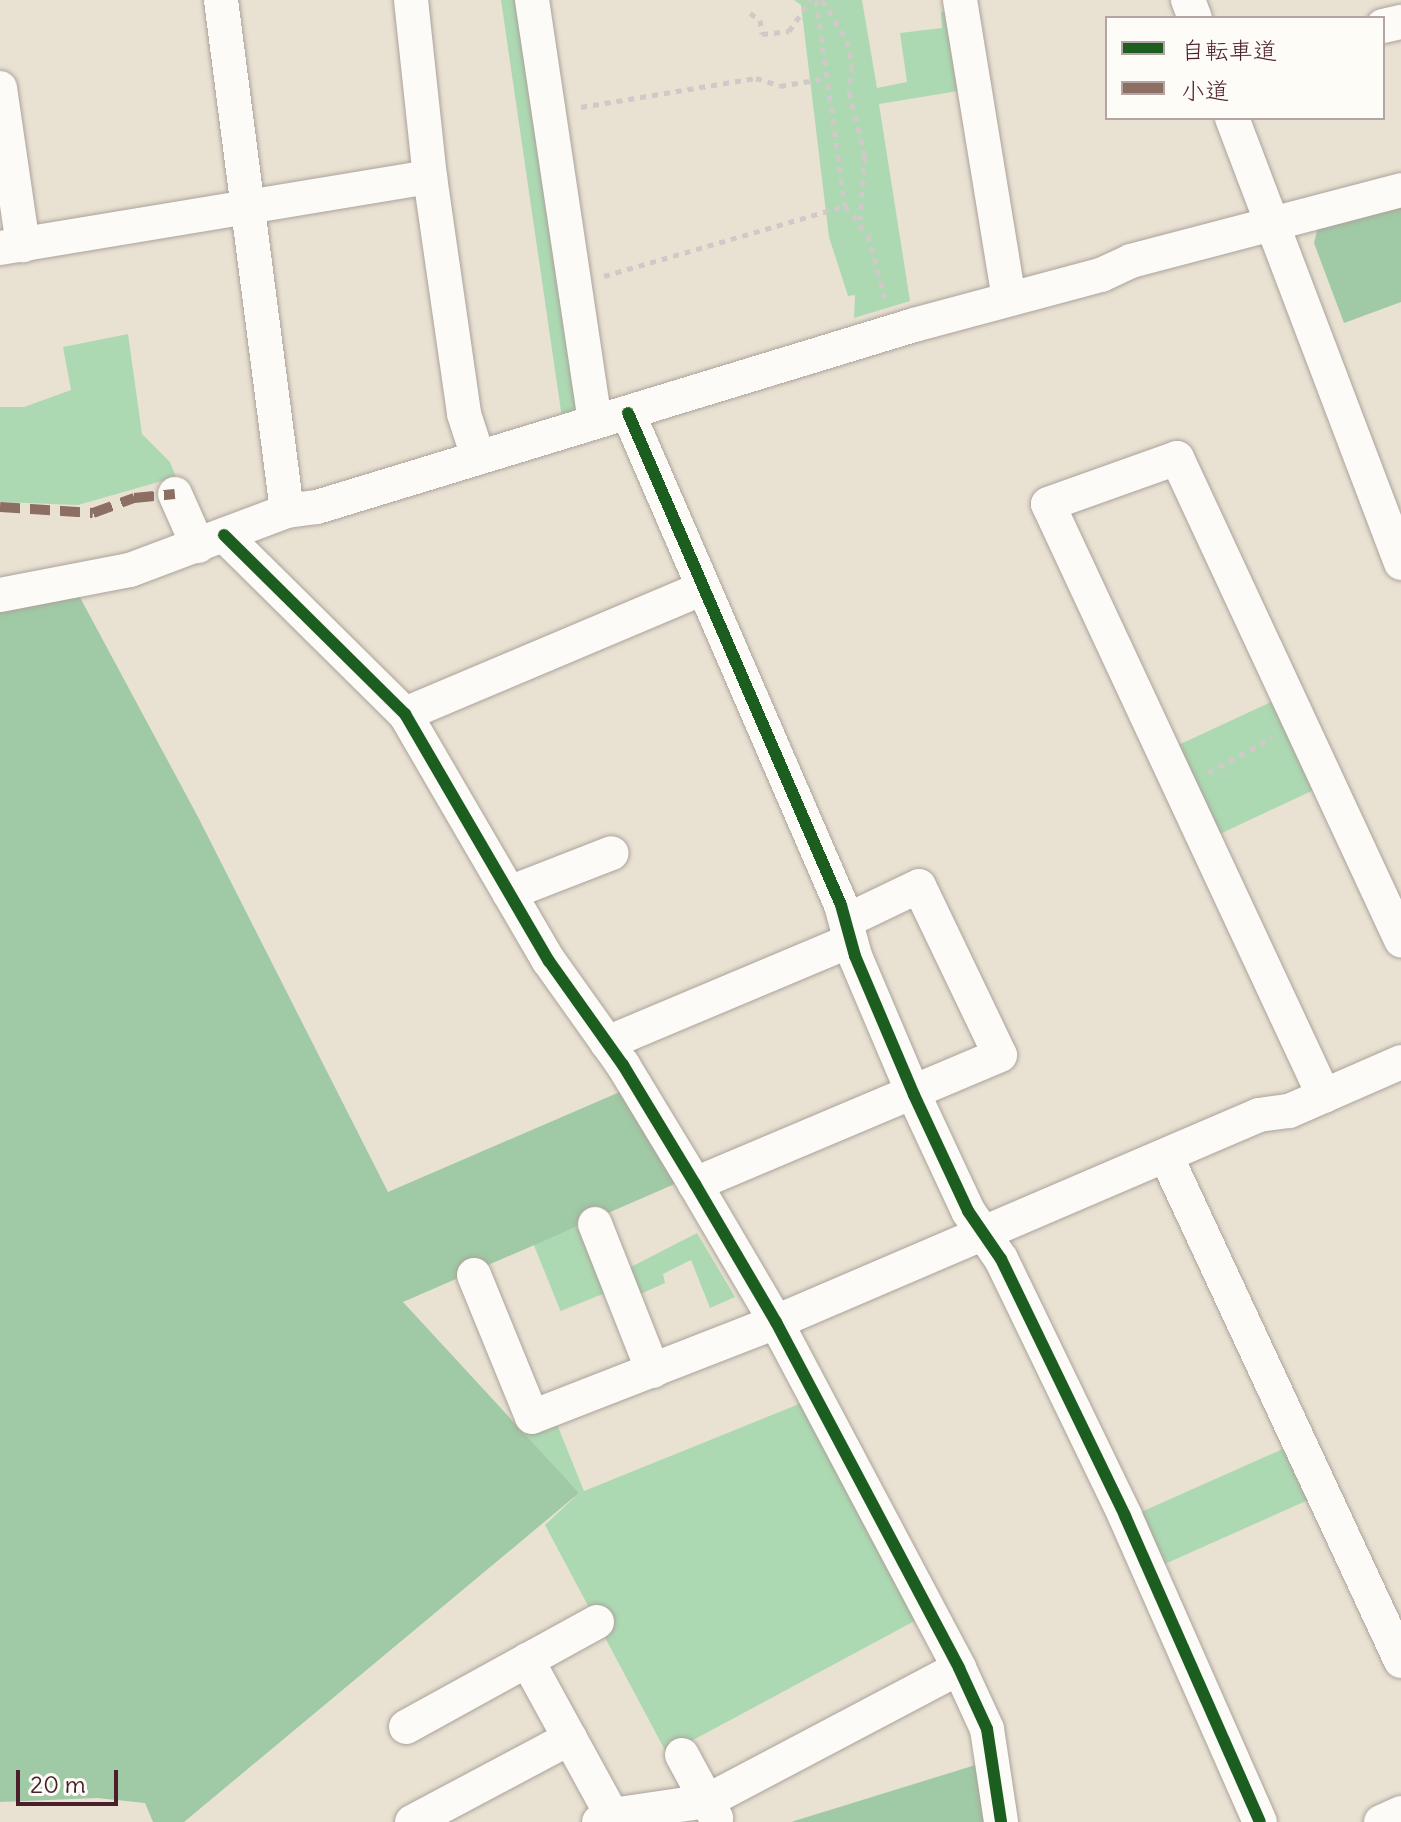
<!DOCTYPE html>
<html>
<head>
<meta charset="utf-8">
<style>
	body { margin:0 }
	#map { position:relative; width:1401px; height:1822px; overflow:hidden; background:#e9e2d3; font-family:Delius,"Klee One",sans-serif }
	div>[style] { position:absolute }
	[style*='--x'] { left:calc(var(--x)*1px); top:calc(var(--y)*1px); width:calc(var(--w)*1px); rotate:calc(var(--a)*1deg) }
	.green>* { inset:0; background:#acd9b2; transform-origin:0 0 }
	.forest>* { inset:0; background:#a0c9a5 }
	.path>* { height:5px; margin-top:-2.5px; transform-origin:0; background:repeating-linear-gradient(90deg,#cfc9c7 0 6px,transparent 0 12px) }
	.roads { filter:drop-shadow(0 0 2px #aca29b) drop-shadow(0 0 2px #aca29b) }
	.minor>* { height:34px; margin:-17px; padding:0 17px; transform-origin:17px; border-radius:17px; background:#fcfbf8 }
	.quiet>* { height:10px; margin-top:-5px; transform-origin:0; background:repeating-linear-gradient(90deg,#8d6e63 0 20px,transparent 0 30px) }
	.cycleway>* { height:12px; margin:-6px; padding:0 6px; transform-origin:6px; border-radius:6px; background:#1b5e20 }
	span { translate:-50% -50%; white-space:nowrap; text-align:center; line-height:1.15; -webkit-text-stroke:8px #fdfcf7; paint-order:stroke }
	.legend { position:absolute; left:1105px; top:16px; width:280px; height:104px; box-sizing:border-box; background:#fdfcf7; border:2px solid #b5a4a5; margin:0; padding:10px 14px; list-style:none; font-size:24px; color:#4a1f2b }
	.legend li { display:flex; align-items:center; gap:16px; height:40px }
	.legend b { width:40px; border:2px solid #b5a4a5 }
	.scale { position:absolute; left:16px; top:1770px; width:102px; height:36px; box-sizing:border-box; border:4px solid #4a1f2b; border-top:0; padding-left:10px; font-size:24px; line-height:28px; white-space:nowrap; color:#4a1f2b; -webkit-text-stroke:6px #fdfcf7; paint-order:stroke }
</style>
</head>
<body>
<div id="map">
	<div class="green">
		<div style="clip-path:polygon(501px 0,520px 0,577px 407px,562px 418px)"></div>
		<div style="clip-path:polygon(794px 0,862px 0,877px 88px,907px 82px,900px 33px,942px 28px,941px 12px,951px 10px,964px 90px,879px 104px,910px 301px,854px 318px,855px 295px,848px 296px,829px 237px,801px 5px)"></div>
		<div style="clip-path:polygon(128px 334px,142px 434px,170px 462px,176px 477px,78px 505px,0 502px,0 407px,24px 407px,71px 390px,63px 347px)"></div>
		<div style="left:1275px;top:700px;width:98px;height:109px;rotate:65deg"></div>
		<div style="left:579px;top:1226px;width:72px;height:49px;rotate:68deg"></div>
		<div style="clip-path:polygon(697px 1233px,735px 1297px,710px 1308px,691px 1260px,663px 1274px,665px 1283px,636px 1296px,625px 1270px)"></div>
		<div style="clip-path:polygon(804px 1402px,922px 1617px,667px 1754px,545px 1525px,579px 1493px,523px 1435px,556px 1422px,584px 1491px)"></div>
		<div style="left:1285px;top:1448px;width:57px;height:160px;rotate:66deg"></div>
	</div>
	<div class="forest">
		<div style="clip-path:polygon(1401px 206px,1401px 302px,1344px 323px,1314px 243px,1318px 227px)"></div>
		<div style="clip-path:polygon(76px 590px,198px 817px,388px 1192px,622px 1091px,677px 1183px,403px 1302px,579px 1493px,184px 1822px,153px 1822px,145px 1803px,97px 1798px,0 1802px,0 605px)"></div>
		<div style="clip-path:polygon(982px 1763px,992px 1822px,791px 1822px)"></div>
	</div>
	<div class="path">
		<div style="--x:816;--y:0;--w:208;--a:82"></div>
		<div style="--x:845;--y:206;--w:37;--a:52"></div>
		<div style="--x:868;--y:235;--w:65;--a:74.9"></div>
		<div style="--x:822;--y:0;--w:47;--a:58"></div>
		<div style="--x:847;--y:40;--w:26;--a:79"></div>
		<div style="--x:852;--y:66;--w:26;--a:97"></div>
		<div style="--x:849;--y:92;--w:66;--a:76"></div>
		<div style="--x:865;--y:156;--w:64;--a:94.5"></div>
		<div style="--x:750;--y:13;--w:12;--a:35"></div>
		<div style="--x:760;--y:20;--w:14;--a:82"></div>
		<div style="--x:762;--y:34;--w:27;--a:-6"></div>
		<div style="--x:789;--y:31;--w:38;--a:-55"></div>
		<div style="--x:581;--y:107;--w:177;--a:-9.4"></div>
		<div style="--x:756;--y:78;--w:25;--a:18"></div>
		<div style="--x:780;--y:86;--w:48;--a:-9.7"></div>
		<div style="--x:604;--y:276;--w:251;--a:-16.2"></div>
		<div style="--x:1208;--y:773;--w:74;--a:-29"></div>
	</div>
	<div class="roads">
		<div class="minor">
			<div style="--x:221;--y:0;--w:515;--a:82.64"></div>
			<div style="--x:411;--y:0;--w:178;--a:83.9"></div>
			<div style="--x:532;--y:0;--w:425;--a:81.5"></div>
			<div style="--x:960;--y:0;--w:303;--a:80.7"></div>
			<div style="--x:1188;--y:0;--w:19;--a:69"></div>
			<div style="--x:1383;--y:26;--w:18;--a:-13"></div>
			<div style="--x:0;--y:88;--w:159;--a:81.7"></div>
			<div style="--x:1232;--y:118;--w:476;--a:69.2"></div>
			<div style="--x:0;--y:248;--w:436;--a:-9.4"></div>
			<div style="--x:430;--y:177;--w:239;--a:81.8"></div>
			<div style="--x:464;--y:414;--w:45;--a:72"></div>
			<div style="--x:628;--y:413;--w:536;--a:66.59"></div>
			<div style="--x:841;--y:905;--w:53;--a:74.6"></div>
			<div style="--x:855;--y:956;--w:151;--a:67"></div>
			<div style="--x:914;--y:1095;--w:128;--a:65"></div>
			<div style="--x:968;--y:1211;--w:58;--a:55.5"></div>
			<div style="--x:1001;--y:1259;--w:285;--a:64.2"></div>
			<div style="--x:1125;--y:1516;--w:334;--a:66.2"></div>
			<div style="--x:175;--y:494;--w:57;--a:66.1"></div>
			<div style="--x:224;--y:535;--w:255;--a:44.7"></div>
			<div style="--x:405;--y:714;--w:286;--a:59.8"></div>
			<div style="--x:549;--y:961;--w:128;--a:54.6"></div>
			<div style="--x:623;--y:1065;--w:139;--a:58.8"></div>
			<div style="--x:695;--y:1184;--w:160;--a:59.6"></div>
			<div style="--x:776;--y:1322;--w:391;--a:62.1"></div>
			<div style="--x:959;--y:1668;--w:67;--a:65.3"></div>
			<div style="--x:987;--y:1729;--w:94;--a:81.4"></div>
			<div style="--x:0;--y:595;--w:132;--a:-10.9"></div>
			<div style="--x:130;--y:570;--w:168;--a:-20.6"></div>
			<div style="--x:287;--y:511;--w:30;--a:-8"></div>
			<div style="--x:317;--y:507;--w:624;--a:-16.95"></div>
			<div style="--x:914;--y:325;--w:194;--a:-15"></div>
			<div style="--x:1101;--y:275;--w:33;--a:-25"></div>
			<div style="--x:1131;--y:261;--w:279;--a:-14.7"></div>
			<div style="--x:405;--y:714;--w:324;--a:-22.9"></div>
			<div style="--x:509;--y:893;--w:110;--a:-21.2"></div>
			<div style="--x:607;--y:1043;--w:264;--a:-22.8"></div>
			<div style="--x:1324;--y:1096;--w:653;--a:-115"></div>
			<div style="--x:1048;--y:504;--w:137;--a:-19.6"></div>
			<div style="--x:1177;--y:458;--w:532;--a:65.07"></div>
			<div style="--x:1166;--y:1156;--w:557;--a:65.05"></div>
			<div style="--x:695;--y:1184;--w:331;--a:-22.9"></div>
			<div style="--x:1000;--y:1055;--w:187;--a:-115.6"></div>
			<div style="--x:919;--y:886;--w:81;--a:154.4"></div>
			<div style="--x:595;--y:1224;--w:158;--a:68.5"></div>
			<div style="--x:474;--y:1275;--w:153;--a:67.8"></div>
			<div style="--x:532;--y:1417;--w:262;--a:-21.3"></div>
			<div style="--x:776;--y:1322;--w:525;--a:-23.2"></div>
			<div style="--x:1259;--y:1115;--w:30;--a:-8"></div>
			<div style="--x:1289;--y:1111;--w:122;--a:-23.6"></div>
			<div style="--x:527;--y:1660;--w:177;--a:61.3"></div>
			<div style="--x:406;--y:1727;--w:218;--a:-28.8"></div>
			<div style="--x:682;--y:1755;--w:72;--a:61.6"></div>
			<div style="--x:412;--y:1822;--w:179;--a:-28"></div>
			<div style="--x:599;--y:1822;--w:15;--a:-28"></div>
			<div style="--x:612;--y:1815;--w:96;--a:-8.4"></div>
			<div style="--x:707;--y:1801;--w:285;--a:-27.8"></div>
			<div style="--x:1381;--y:1822;--w:22;--a:-24"></div>
		</div>
	</div>
	<div class="quiet">
		<div style="--x:0;--y:507;--w:93;--a:3.7"></div>
		<div style="--x:93;--y:513;--w:44;--a:-20.1"></div>
		<div style="--x:134;--y:498;--w:41;--a:-5.6"></div>
	</div>
	<div class="cycleway">
		<div style="--x:628;--y:413;--w:536;--a:66.59"></div>
		<div style="--x:841;--y:905;--w:53;--a:74.6"></div>
		<div style="--x:855;--y:956;--w:151;--a:67"></div>
		<div style="--x:914;--y:1095;--w:128;--a:65"></div>
		<div style="--x:968;--y:1211;--w:58;--a:55.5"></div>
		<div style="--x:1001;--y:1259;--w:285;--a:64.2"></div>
		<div style="--x:1125;--y:1516;--w:334;--a:66.2"></div>
		<div style="--x:224;--y:535;--w:255;--a:44.7"></div>
		<div style="--x:405;--y:714;--w:286;--a:59.8"></div>
		<div style="--x:549;--y:961;--w:128;--a:54.6"></div>
		<div style="--x:623;--y:1065;--w:139;--a:58.8"></div>
		<div style="--x:695;--y:1184;--w:160;--a:59.6"></div>
		<div style="--x:776;--y:1322;--w:391;--a:62.1"></div>
		<div style="--x:959;--y:1668;--w:67;--a:65.3"></div>
		<div style="--x:987;--y:1729;--w:94;--a:81.4"></div>
	</div>
	<ul class="legend">
	<li><b style="height:10px;background:#1b5e20"></b>自転車道</li>
	<li><b style="height:10px;background:#8d6e63"></b>小道</li>
	</ul>
	<div class="scale">20 m</div>
</div>
</body>
</html>
